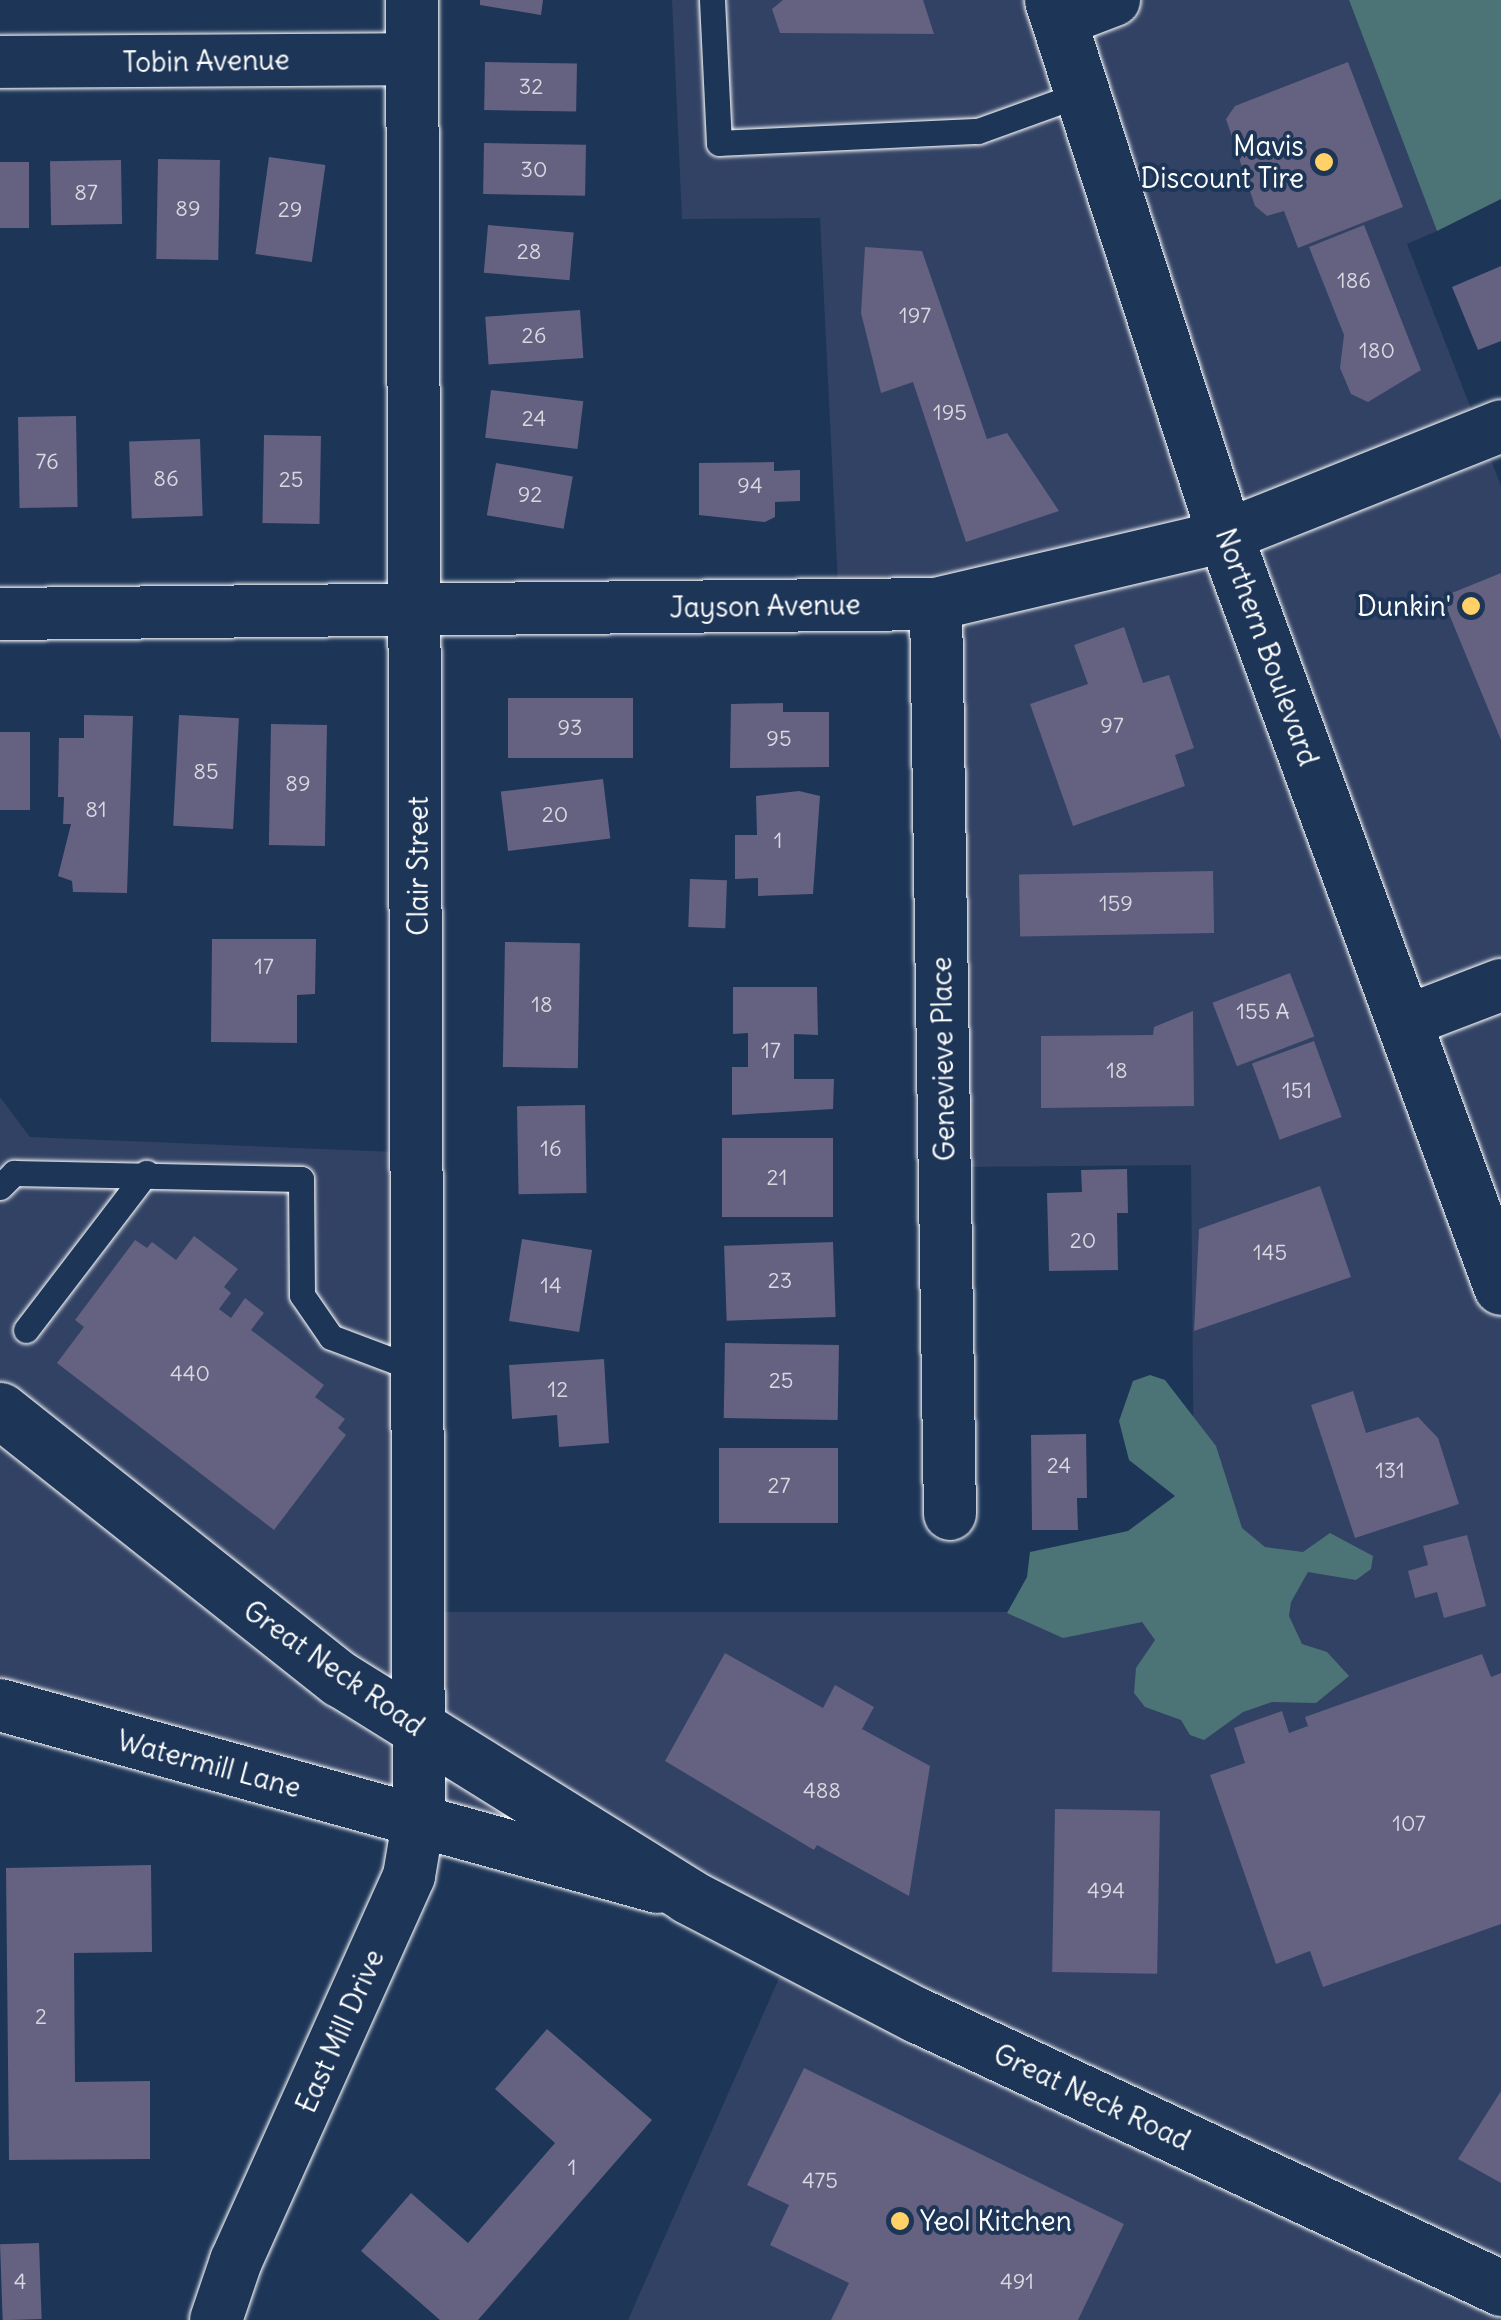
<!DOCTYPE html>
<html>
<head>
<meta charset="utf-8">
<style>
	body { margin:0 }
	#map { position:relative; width:1501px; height:2320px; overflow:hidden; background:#1d3557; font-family:Delius,sans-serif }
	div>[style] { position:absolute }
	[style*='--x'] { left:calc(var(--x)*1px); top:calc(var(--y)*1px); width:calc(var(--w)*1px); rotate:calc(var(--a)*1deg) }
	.built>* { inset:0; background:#324264 }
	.green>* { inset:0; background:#4c7477 }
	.building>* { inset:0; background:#646181; transform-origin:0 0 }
	.roads { filter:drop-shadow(0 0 2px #fff) drop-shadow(0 0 2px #fff) }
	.service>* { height:25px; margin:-12.5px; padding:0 12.5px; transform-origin:12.5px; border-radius:12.5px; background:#1d3557 }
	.minor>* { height:52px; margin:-26px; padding:0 26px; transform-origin:26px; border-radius:26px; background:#1d3557 }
	.secondary>* { height:55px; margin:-27.5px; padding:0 27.5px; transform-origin:27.5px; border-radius:27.5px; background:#1d3557 }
	.primary>* { height:55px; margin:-27.5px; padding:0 27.5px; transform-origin:27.5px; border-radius:27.5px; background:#1d3557 }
	.dots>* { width:28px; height:28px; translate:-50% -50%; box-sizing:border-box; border:5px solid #1d3557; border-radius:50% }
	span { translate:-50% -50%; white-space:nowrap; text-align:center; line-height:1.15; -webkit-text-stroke:8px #1d3557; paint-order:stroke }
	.number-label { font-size:22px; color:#d8d8e0 }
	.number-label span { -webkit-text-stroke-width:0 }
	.street-label { font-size:28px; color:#fff }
	.poi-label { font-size:28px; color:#fff }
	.right { translate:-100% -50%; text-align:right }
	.left { translate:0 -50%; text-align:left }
</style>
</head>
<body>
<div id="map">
	<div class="built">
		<div style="clip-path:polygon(672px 0,1349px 0,1437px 231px,1407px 244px,1501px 486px,1501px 2320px,628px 2320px,792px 1949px,0 1705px,0 1097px,30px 1137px,420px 1153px,423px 1612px,1195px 1612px,1191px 1165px,950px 1167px,936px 604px,839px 605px,820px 218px,682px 219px)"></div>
	</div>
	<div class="green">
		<div style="clip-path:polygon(1349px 0,1501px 0,1501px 199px,1437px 231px)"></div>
		<div style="clip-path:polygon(1150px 1375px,1165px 1380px,1216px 1446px,1242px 1528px,1265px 1547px,1303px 1552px,1330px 1533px,1373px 1556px,1371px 1569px,1356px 1580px,1308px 1572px,1291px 1602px,1289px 1616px,1302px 1644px,1327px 1652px,1349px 1676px,1316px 1703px,1272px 1702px,1243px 1712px,1204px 1740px,1190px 1735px,1181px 1720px,1145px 1707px,1134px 1693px,1136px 1668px,1155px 1640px,1142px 1622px,1063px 1638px,1007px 1613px,1027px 1577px,1030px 1552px,1128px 1531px,1175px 1496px,1129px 1460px,1119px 1421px,1133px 1381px)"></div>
	</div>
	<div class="building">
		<div style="clip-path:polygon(480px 0,543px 0,541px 15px,480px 5px)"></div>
		<div style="clip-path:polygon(783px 0,923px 0,934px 34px,780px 33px,772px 9px)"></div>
		<div style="left:485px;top:62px;width:92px;height:48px;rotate:1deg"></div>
		<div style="clip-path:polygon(1348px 62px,1403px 207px,1298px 248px,1284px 211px,1267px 216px,1255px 206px,1226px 119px,1235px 106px)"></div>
		<div style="left:484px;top:143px;width:102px;height:51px;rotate:1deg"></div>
		<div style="left:269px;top:157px;width:57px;height:98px;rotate:8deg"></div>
		<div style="left:158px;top:159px;width:62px;height:100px;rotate:1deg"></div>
		<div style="left:121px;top:160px;width:64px;height:71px;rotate:89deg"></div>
		<div style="left:0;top:162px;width:29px;height:66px"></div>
		<div style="left:488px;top:225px;width:86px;height:48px;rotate:5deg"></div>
		<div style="clip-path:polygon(1364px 225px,1421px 370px,1368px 402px,1351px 394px,1340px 368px,1344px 335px,1309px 247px)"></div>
		<div style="clip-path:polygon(865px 247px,922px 251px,987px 439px,1007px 433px,1059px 511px,966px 542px,913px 382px,881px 393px,861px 313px)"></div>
		<div style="clip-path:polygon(1501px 266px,1501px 341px,1478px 350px,1452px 287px)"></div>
		<div style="left:580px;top:310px;width:48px;height:95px;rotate:86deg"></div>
		<div style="left:491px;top:390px;width:93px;height:48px;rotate:7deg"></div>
		<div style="left:76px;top:416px;width:91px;height:58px;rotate:89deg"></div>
		<div style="left:264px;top:435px;width:57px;height:88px;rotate:1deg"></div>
		<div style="left:200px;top:439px;width:77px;height:71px;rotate:88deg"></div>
		<div style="clip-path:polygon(774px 462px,774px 471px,800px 470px,800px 501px,775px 502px,775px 517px,765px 522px,699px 515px,699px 463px)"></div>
		<div style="left:496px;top:463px;width:78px;height:53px;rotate:10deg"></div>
		<div style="clip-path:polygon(1501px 573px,1501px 740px,1442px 597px)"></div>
		<div style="clip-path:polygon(1124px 627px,1143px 683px,1169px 675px,1194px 748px,1175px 755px,1185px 786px,1073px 826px,1030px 704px,1088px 684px,1074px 645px)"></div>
		<div style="left:633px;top:698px;width:60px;height:125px;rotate:90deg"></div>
		<div style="clip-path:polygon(783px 703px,783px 712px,829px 712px,829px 767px,730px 768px,731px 704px)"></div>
		<div style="clip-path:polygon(84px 715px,133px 716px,127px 893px,73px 892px,72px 881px,58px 876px,71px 824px,63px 824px,64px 797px,58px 797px,59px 738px,84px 738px)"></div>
		<div style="left:179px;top:715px;width:60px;height:111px;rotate:3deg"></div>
		<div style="left:271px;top:724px;width:56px;height:121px;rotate:1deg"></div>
		<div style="left:0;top:732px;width:30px;height:78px"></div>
		<div style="left:603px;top:779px;width:60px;height:103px;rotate:83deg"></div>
		<div style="clip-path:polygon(799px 791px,820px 796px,813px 894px,758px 896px,758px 878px,735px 879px,735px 835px,757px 835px,756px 796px)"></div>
		<div style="left:1213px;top:871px;width:62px;height:194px;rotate:89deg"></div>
		<div style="left:690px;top:879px;width:37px;height:48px;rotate:2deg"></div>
		<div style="clip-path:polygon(212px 939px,316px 939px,315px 994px,297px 995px,297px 1043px,211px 1042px)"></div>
		<div style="left:505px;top:942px;width:75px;height:125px;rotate:1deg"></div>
		<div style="left:1290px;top:973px;width:68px;height:83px;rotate:69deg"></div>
		<div style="clip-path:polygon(733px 987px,817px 987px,818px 1035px,794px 1034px,794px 1079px,834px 1079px,833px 1109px,732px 1115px,732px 1067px,748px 1067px,748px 1033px,733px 1034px)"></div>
		<div style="clip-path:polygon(1193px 1011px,1194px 1106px,1041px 1108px,1041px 1036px,1153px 1035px,1154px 1027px)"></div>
		<div style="left:1314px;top:1041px;width:81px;height:66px;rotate:70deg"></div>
		<div style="left:585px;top:1105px;width:88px;height:68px;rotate:89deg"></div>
		<div style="left:722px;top:1138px;width:111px;height:79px"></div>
		<div style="clip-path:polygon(1127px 1169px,1128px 1213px,1117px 1213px,1118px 1270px,1049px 1271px,1047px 1193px,1082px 1192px,1081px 1170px)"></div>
		<div style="clip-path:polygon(1320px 1186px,1351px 1277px,1194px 1331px,1199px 1229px)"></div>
		<div style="clip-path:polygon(194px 1236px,238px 1269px,224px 1287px,231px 1293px,219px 1309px,231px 1318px,245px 1298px,264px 1313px,251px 1330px,324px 1385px,315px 1397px,345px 1419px,338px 1428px,346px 1435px,274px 1530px,57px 1363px,84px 1327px,75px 1320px,135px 1240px,147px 1248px,152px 1242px,176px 1260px)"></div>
		<div style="left:522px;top:1239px;width:71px;height:83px;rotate:9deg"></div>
		<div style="left:833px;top:1242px;width:75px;height:109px;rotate:88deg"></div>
		<div style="left:725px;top:1343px;width:114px;height:75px;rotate:1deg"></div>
		<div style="clip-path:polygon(604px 1359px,609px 1443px,559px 1447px,557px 1415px,512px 1419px,509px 1365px)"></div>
		<div style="clip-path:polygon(1353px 1391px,1366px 1433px,1418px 1417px,1438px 1438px,1459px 1504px,1355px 1538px,1311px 1405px)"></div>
		<div style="clip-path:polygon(1086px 1434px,1087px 1498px,1077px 1498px,1078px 1530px,1032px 1530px,1031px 1435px)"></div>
		<div style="left:838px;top:1448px;width:75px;height:119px;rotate:90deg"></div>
		<div style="clip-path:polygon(1467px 1535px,1486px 1606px,1444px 1618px,1437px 1592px,1415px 1598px,1408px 1571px,1428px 1565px,1423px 1546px)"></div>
		<div style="clip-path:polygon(725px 1653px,823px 1708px,835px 1685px,874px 1707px,862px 1729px,930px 1766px,909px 1896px,817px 1845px,814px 1850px,665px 1761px)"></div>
		<div style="clip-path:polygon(1482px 1654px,1491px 1677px,1501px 1673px,1501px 1924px,1323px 1987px,1310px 1951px,1276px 1964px,1210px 1775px,1245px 1763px,1234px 1728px,1282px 1711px,1289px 1733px,1308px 1726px,1305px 1717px)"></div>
		<div style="left:1055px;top:1809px;width:105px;height:163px;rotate:1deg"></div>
		<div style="clip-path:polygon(151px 1865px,152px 1952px,74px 1953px,75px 2082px,150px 2081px,150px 2159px,9px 2160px,6px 1868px)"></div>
		<div style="clip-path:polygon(547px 2029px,652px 2120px,478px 2320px,440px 2320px,361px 2251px,411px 2193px,468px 2243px,555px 2143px,495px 2089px)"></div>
		<div style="clip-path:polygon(804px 2068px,1124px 2224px,1078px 2320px,831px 2320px,849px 2283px,770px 2245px,789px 2205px,747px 2185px)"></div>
		<div style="clip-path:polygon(1501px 2091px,1501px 2183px,1458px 2159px)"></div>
		<div style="left:39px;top:2243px;width:76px;height:39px;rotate:88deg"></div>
	</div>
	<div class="roads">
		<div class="service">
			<div style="--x:712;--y:0;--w:143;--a:87.2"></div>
			<div style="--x:719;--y:143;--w:259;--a:-2.7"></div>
			<div style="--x:978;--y:131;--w:109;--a:-19.9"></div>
			<div style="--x:0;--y:1187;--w:20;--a:-45"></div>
			<div style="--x:14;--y:1173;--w:287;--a:1.2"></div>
			<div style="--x:301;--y:1179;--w:116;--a:89.5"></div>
			<div style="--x:302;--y:1295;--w:51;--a:55.4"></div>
			<div style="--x:331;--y:1337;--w:96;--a:20.7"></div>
			<div style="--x:26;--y:1330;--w:198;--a:-52.6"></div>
		</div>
		<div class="minor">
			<div style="--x:1059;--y:21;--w:59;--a:-20.9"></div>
			<div style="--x:0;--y:62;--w:412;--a:-0.4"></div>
			<div style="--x:936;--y:604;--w:910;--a:89.12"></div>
			<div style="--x:0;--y:614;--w:936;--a:-0.61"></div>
			<div style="--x:936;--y:604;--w:297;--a:-13.2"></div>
			<div style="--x:1225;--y:536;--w:297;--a:-21.7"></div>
			<div style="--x:1407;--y:1021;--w:101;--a:-21"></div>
			<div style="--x:0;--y:1705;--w:682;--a:15.48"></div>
			<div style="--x:216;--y:2320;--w:62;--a:-71.3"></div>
			<div style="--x:236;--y:2261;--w:422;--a:-65.8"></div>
			<div style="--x:409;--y:1876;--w:60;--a:-80.4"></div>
			<div style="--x:419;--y:1817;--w:1817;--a:-90.22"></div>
		</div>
		<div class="secondary">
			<div style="--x:0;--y:1410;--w:434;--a:38.4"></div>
			<div style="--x:340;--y:1679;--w:410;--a:31.9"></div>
			<div style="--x:688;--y:1896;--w:258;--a:27.5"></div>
			<div style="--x:917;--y:2015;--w:645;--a:25.05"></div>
		</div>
		<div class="primary">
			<div style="--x:1052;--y:0;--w:563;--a:72.11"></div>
			<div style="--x:1225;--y:536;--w:800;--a:69.82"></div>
		</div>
	</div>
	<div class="dots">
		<div style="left:1324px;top:162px;background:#ffd166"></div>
		<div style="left:1471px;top:606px;background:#ffd166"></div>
		<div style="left:900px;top:2221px;background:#ffd166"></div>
	</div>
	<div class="number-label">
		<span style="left:531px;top:87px">32</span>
		<span style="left:534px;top:170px">30</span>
		<span style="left:86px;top:193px">87</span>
		<span style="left:188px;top:209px">89</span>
		<span style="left:290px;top:210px">29</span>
		<span style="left:529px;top:252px">28</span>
		<span style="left:1354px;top:281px">186</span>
		<span style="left:915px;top:316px">197</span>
		<span style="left:534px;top:336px">26</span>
		<span style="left:1377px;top:351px">180</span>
		<span style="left:950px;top:413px">195</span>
		<span style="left:534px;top:419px">24</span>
		<span style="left:47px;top:462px">76</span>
		<span style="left:166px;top:479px">86</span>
		<span style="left:291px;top:480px">25</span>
		<span style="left:750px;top:486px">94</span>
		<span style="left:530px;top:495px">92</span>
		<span style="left:1112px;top:726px">97</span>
		<span style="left:570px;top:728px">93</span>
		<span style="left:779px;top:739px">95</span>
		<span style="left:206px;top:772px">85</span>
		<span style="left:298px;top:784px">89</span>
		<span style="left:96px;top:810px">81</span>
		<span style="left:555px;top:815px">20</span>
		<span style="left:778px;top:841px">1</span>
		<span style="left:1116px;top:904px">159</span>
		<span style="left:264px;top:967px">17</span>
		<span style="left:542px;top:1005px">18</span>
		<span style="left:1263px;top:1012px">155 A</span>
		<span style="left:771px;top:1051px">17</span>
		<span style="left:1117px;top:1071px">18</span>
		<span style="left:1297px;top:1091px">151</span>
		<span style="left:551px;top:1149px">16</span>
		<span style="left:777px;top:1178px">21</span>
		<span style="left:1083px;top:1241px">20</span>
		<span style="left:1270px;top:1253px">145</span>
		<span style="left:780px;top:1281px">23</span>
		<span style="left:551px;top:1286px">14</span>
		<span style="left:190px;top:1374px">440</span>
		<span style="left:781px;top:1381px">25</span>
		<span style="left:558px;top:1390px">12</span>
		<span style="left:1059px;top:1466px">24</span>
		<span style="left:1390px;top:1471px">131</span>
		<span style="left:779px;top:1486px">27</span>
		<span style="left:822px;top:1791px">488</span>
		<span style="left:1409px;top:1824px">107</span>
		<span style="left:1106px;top:1891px">494</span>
		<span style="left:41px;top:2017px">2</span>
		<span style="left:572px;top:2168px">1</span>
		<span style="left:820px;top:2181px">475</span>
		<span style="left:20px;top:2282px">4</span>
		<span style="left:1017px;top:2282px">491</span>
	</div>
	<div class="street-label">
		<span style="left:206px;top:61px;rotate:-1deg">Tobin Avenue</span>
		<span style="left:765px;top:606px;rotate:-1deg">Jayson Avenue</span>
		<span style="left:1267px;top:647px;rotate:70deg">Northern Boulevard</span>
		<span style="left:418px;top:866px;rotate:-90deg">Clair Street</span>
		<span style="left:943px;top:1059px;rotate:-91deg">Genevieve Place</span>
		<span style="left:334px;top:1668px;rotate:35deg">Great Neck Road</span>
		<span style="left:209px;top:1764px;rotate:15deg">Watermill Lane</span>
		<span style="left:340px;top:2031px;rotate:-66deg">East Mill Drive</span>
		<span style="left:1092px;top:2097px;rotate:25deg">Great Neck Road</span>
	</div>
	<div class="poi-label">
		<span class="right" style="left:1304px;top:162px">Mavis<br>Discount Tire</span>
		<span class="right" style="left:1451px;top:606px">Dunkin'</span>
		<span class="left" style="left:920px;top:2221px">Yeol Kitchen</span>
	</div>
</div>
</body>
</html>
